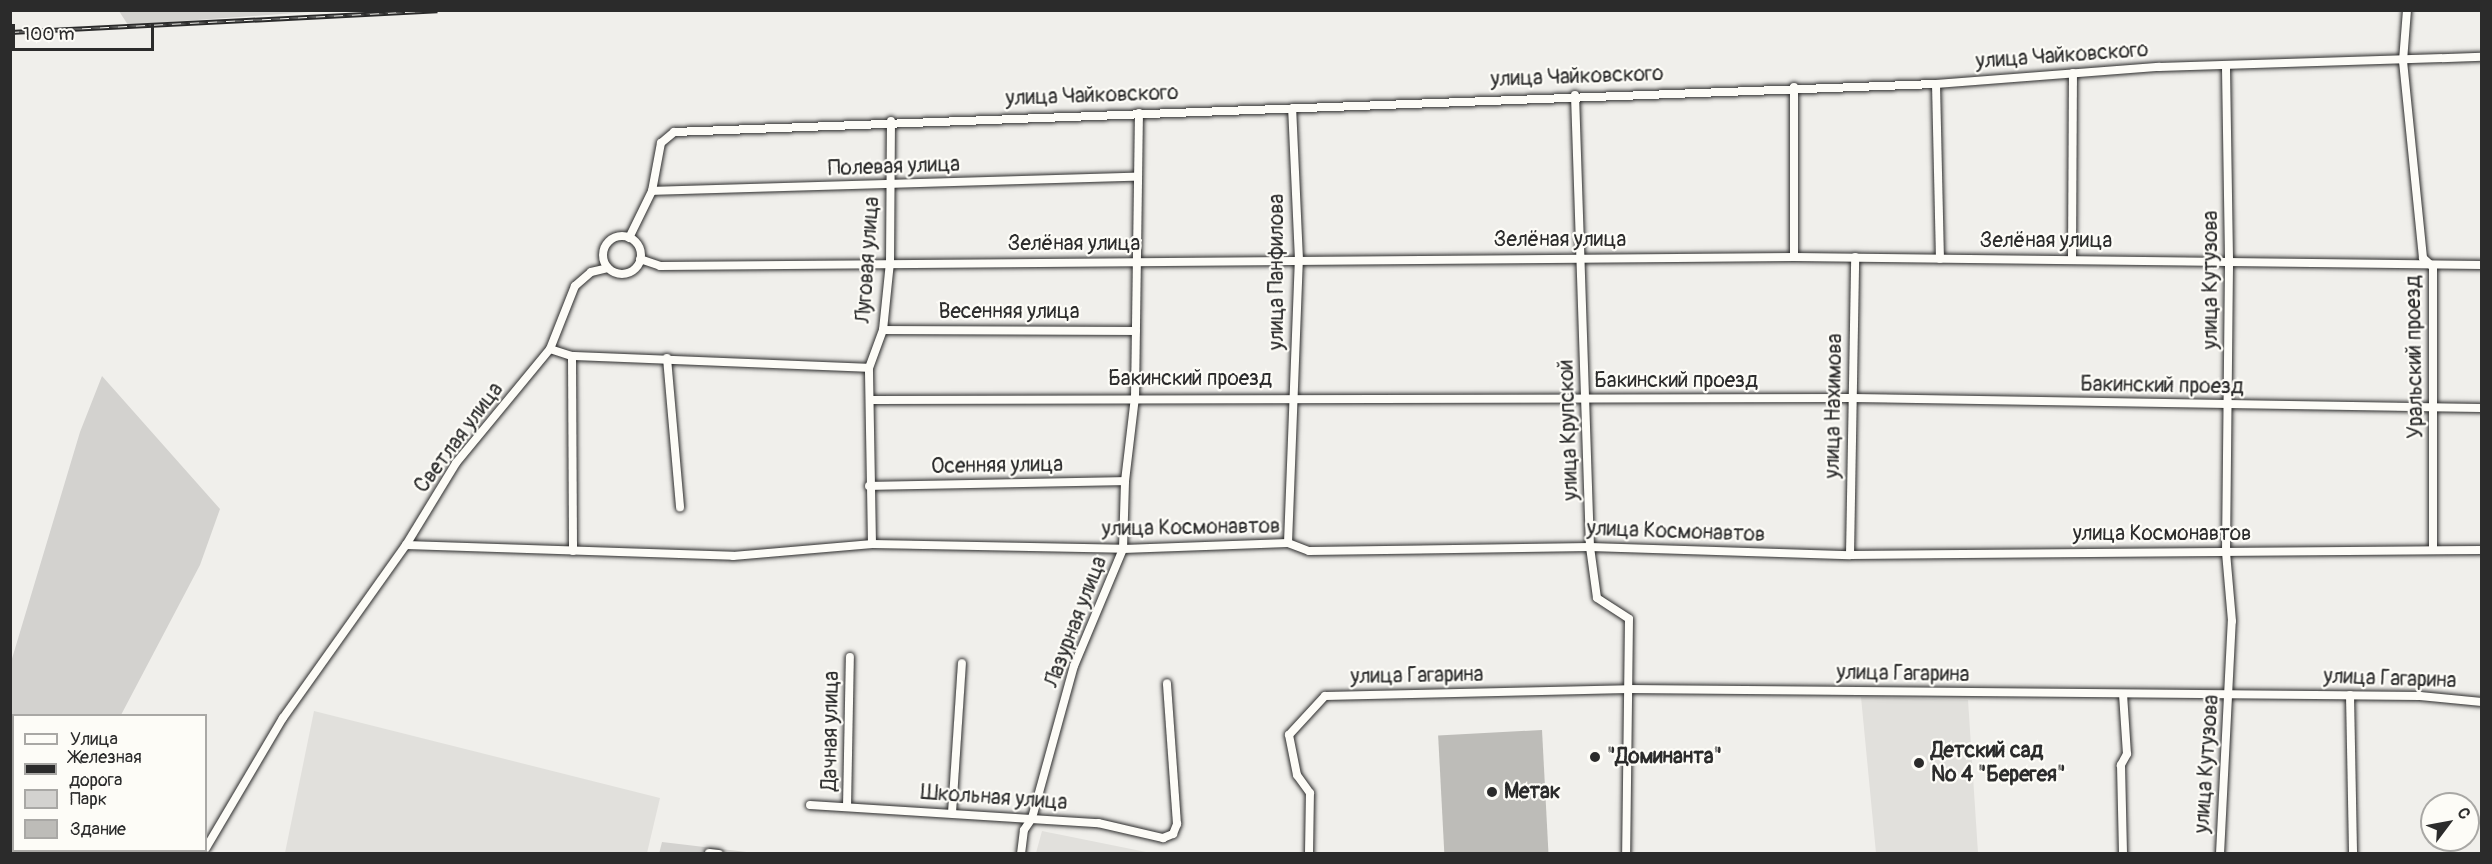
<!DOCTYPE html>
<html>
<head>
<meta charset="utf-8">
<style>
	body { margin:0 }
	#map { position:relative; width:2492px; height:864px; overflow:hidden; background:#f0efeb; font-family:Pangolin,sans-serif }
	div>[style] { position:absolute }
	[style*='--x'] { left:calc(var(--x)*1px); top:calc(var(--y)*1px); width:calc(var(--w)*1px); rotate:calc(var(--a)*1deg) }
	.built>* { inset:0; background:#e1e0dc }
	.green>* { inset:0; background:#d3d2cf }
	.building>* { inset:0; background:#bdbcb8; transform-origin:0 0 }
	.roads { filter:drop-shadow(0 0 2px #2b2b2b) drop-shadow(0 0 2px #2b2b2b) }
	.minor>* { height:8px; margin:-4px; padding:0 4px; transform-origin:4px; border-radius:4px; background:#fdfcf7 }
	.minor>.ring { margin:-4px; padding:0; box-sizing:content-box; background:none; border:8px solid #fdfcf7; border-radius:50% }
	.rail>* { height:5px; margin-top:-2.5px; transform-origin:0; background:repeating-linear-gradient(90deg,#fdfcf7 0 9px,#2b2b2b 0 18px); box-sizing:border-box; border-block:2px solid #2b2b2b }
	.dots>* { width:16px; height:16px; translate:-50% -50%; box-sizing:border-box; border:3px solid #fdfcf7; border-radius:50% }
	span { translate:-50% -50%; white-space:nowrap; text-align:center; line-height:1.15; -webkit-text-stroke:4.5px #fdfcf7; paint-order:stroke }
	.street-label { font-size:21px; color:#2b2b2b }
	.poi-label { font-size:21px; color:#2b2b2b; font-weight:700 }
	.left { translate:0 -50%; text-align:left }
	.frame { position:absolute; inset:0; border:12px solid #2b2b2b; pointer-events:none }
	.legend { position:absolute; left:12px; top:714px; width:195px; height:138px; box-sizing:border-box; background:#fdfcf7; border:2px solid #a9a8a5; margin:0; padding:8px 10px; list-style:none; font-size:18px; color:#2b2b2b }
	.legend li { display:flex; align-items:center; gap:12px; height:30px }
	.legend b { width:30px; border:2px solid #a9a8a5 }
	.north { position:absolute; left:2420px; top:792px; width:60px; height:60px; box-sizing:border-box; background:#fdfcf7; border:2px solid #a9a8a5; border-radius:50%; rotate:58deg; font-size:16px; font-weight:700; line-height:24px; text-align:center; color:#2b2b2b }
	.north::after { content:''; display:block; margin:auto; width:21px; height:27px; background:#2b2b2b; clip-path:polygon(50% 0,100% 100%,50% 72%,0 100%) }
	.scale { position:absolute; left:12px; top:24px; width:142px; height:27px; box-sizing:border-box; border:3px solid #2b2b2b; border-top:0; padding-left:8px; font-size:18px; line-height:21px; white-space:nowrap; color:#2b2b2b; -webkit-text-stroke:4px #fdfcf7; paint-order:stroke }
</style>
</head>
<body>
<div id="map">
	<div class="built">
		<div style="clip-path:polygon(1861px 697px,1968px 700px,1978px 853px,1876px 853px)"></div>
		<div style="clip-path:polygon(314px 711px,660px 798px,647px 853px,285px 853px)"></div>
		<div style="clip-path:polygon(1042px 831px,1151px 853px,1036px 853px)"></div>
	</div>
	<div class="green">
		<div style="clip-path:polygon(119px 11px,322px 11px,128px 25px)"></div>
		<div style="clip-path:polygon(102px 376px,220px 509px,200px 565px,121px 715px,14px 716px,14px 850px,50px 851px,11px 853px,11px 662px,80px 432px)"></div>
		<div style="clip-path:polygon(662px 842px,755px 853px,659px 854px)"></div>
	</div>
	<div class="building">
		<div style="left:1542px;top:730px;width:124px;height:104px;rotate:87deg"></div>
	</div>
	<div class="roads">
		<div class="minor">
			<div style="--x:2407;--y:10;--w:51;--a:94.5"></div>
			<div style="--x:2403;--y:61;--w:198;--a:84.2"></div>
			<div style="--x:2423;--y:258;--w:13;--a:42"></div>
			<div style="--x:2433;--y:267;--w:282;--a:90"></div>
			<div style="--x:1936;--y:84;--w:175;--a:88.7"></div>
			<div style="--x:1794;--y:87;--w:170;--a:90"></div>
			<div style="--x:1575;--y:95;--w:452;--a:88.1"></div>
			<div style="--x:1590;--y:547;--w:51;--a:82.2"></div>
			<div style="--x:1597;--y:598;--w:38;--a:33"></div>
			<div style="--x:1629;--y:619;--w:235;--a:90.7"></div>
			<div style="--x:652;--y:191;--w:485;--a:-1.7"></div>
			<div class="ring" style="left:603px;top:236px;width:30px;height:30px"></div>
			<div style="--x:629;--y:238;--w:52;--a:-63.9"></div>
			<div style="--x:652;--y:191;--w:49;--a:-79.4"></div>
			<div style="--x:661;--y:143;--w:17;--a:-40"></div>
			<div style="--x:674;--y:132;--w:1263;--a:-2.18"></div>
			<div style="--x:1936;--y:84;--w:224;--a:-4.4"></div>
			<div style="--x:2159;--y:67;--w:323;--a:-1.8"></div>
			<div style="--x:640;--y:259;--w:21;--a:19"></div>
			<div style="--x:660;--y:266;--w:1134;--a:-0.45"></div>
			<div style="--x:1794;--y:257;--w:688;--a:0.67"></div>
			<div style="--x:2072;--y:259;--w:186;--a:-89.7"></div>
			<div style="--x:883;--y:330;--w:253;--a:0.2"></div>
			<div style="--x:550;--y:349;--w:68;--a:-68.4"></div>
			<div style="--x:575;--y:286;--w:21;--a:-41"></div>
			<div style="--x:591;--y:272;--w:17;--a:-13"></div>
			<div style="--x:572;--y:356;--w:195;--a:89.7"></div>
			<div style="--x:667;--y:358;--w:150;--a:85"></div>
			<div style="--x:871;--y:400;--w:981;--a:-0.12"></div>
			<div style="--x:1852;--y:398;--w:630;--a:0.91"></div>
			<div style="--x:869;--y:486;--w:256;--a:-1.1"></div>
			<div style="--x:1288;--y:543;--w:283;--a:-87.8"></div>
			<div style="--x:1299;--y:260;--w:152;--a:-92.6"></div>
			<div style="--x:872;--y:544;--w:176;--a:-91"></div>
			<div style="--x:869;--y:368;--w:40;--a:-69.8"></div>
			<div style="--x:883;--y:330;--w:68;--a:-84.1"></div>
			<div style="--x:890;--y:262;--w:141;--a:-89.6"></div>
			<div style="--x:406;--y:545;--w:327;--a:1.9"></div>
			<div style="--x:733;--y:556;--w:140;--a:-4.9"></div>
			<div style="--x:872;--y:544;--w:251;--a:1.1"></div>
			<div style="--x:1123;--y:549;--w:165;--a:-2.1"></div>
			<div style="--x:1288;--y:543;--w:22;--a:21"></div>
			<div style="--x:1309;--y:551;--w:281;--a:-0.8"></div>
			<div style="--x:1590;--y:547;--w:260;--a:1.8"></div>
			<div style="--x:1850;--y:555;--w:632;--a:-0.45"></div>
			<div style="--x:1850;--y:555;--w:298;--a:-89"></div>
			<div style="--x:2123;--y:694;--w:60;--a:86.2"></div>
			<div style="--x:2127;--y:754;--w:13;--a:119"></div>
			<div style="--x:2121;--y:765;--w:89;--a:88.7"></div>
			<div style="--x:2350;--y:695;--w:159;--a:88.9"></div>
			<div style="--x:810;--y:805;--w:289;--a:3.6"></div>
			<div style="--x:1098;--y:823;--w:67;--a:13"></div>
			<div style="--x:1163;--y:838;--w:11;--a:-22"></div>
			<div style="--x:1173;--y:834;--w:11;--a:-68"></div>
			<div style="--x:1177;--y:824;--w:141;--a:-94.1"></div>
			<div style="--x:847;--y:807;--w:150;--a:-88.9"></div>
			<div style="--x:952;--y:813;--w:150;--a:-86.2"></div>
			<div style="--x:206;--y:848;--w:151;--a:-59.4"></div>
			<div style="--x:283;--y:718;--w:212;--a:-54.6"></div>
			<div style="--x:406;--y:545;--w:96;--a:-58.6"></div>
			<div style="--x:456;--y:463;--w:148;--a:-50.5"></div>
			<div style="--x:550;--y:349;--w:23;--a:18"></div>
			<div style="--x:572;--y:356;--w:297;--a:2.3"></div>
			<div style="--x:709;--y:853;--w:10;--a:6"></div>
			<div style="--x:1021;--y:854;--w:24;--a:-83"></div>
			<div style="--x:1024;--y:830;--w:14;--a:-56"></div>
			<div style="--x:1032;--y:818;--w:158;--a:-74.6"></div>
			<div style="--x:1074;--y:666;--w:127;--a:-67.3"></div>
			<div style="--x:1123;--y:549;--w:68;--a:-88.3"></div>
			<div style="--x:1125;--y:481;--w:85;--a:-83.2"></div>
			<div style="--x:1135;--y:397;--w:284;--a:-89.2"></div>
			<div style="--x:1309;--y:854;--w:61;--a:-89.1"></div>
			<div style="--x:1310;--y:793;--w:22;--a:-126"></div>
			<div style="--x:1297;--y:775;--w:41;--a:-101.3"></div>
			<div style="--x:1289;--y:735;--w:53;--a:-47.3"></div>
			<div style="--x:1325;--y:696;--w:303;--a:-1.3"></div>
			<div style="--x:1628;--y:689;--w:792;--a:0.51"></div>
			<div style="--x:2420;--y:696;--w:62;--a:5.5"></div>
			<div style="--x:2220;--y:854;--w:233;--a:-87.1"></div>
			<div style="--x:2232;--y:621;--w:69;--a:-95"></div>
			<div style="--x:2226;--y:552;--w:293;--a:-89.4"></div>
			<div style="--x:2229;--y:259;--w:193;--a:-90.9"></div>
		</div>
	</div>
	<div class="rail">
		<div style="--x:10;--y:32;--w:428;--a:-2.9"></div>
	</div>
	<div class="dots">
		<div style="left:1595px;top:757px;background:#2b2b2b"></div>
		<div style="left:1919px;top:763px;background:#2b2b2b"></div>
		<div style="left:1492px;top:792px;background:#2b2b2b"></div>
	</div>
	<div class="street-label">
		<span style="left:2062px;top:56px;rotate:-4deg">улица Чайковского</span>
		<span style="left:1577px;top:77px;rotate:-2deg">улица Чайковского</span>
		<span style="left:1092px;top:96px;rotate:-2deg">улица Чайковского</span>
		<span style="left:894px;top:167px;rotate:-2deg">Полевая улица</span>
		<span style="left:1560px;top:240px">Зелёная улица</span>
		<span style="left:2046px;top:241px">Зелёная улица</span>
		<span style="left:1074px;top:244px">Зелёная улица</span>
		<span style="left:868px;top:260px;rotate:-86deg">Луговая улица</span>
		<span style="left:1277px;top:272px;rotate:-90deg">улица Панфилова</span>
		<span style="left:2211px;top:280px;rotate:-90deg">улица Кутузова</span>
		<span style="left:1009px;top:312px">Весенняя улица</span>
		<span style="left:2415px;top:357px;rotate:-91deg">Уральский проезд</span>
		<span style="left:1190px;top:379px">Бакинский проезд</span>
		<span style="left:1676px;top:381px">Бакинский проезд</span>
		<span style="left:2162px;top:386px;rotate:1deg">Бакинский проезд</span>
		<span style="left:1834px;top:406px;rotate:-89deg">улица Нахимова</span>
		<span style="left:1569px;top:430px;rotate:-92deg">улица Крупской</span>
		<span style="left:459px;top:438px;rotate:-53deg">Светлая улица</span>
		<span style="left:997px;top:466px;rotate:-1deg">Осенняя улица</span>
		<span style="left:1191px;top:528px;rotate:-1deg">улица Космонавтов</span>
		<span style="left:1676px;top:532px;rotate:2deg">улица Космонавтов</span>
		<span style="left:2162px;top:534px">улица Космонавтов</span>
		<span style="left:1076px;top:622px;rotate:-69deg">Лазурная улица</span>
		<span style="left:1903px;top:674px;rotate:1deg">улица Гагарина</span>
		<span style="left:1417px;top:676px;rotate:-1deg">улица Гагарина</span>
		<span style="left:2390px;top:679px;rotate:2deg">улица Гагарина</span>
		<span style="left:831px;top:731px;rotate:-89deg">Дачная улица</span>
		<span style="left:2207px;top:764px;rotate:-86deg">улица Кутузова</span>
		<span style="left:994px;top:798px;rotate:4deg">Школьная улица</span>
	</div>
	<div class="poi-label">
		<span class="left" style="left:1931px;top:763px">Детский сад<br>№ 4 "Берегея"</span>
		<span class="left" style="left:1607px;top:757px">"Доминанта"</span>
		<span class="left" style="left:1504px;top:792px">Метак</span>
	</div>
	<div class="frame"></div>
	<ul class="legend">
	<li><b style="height:8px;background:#fdfcf7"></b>Улица</li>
	<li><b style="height:8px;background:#2b2b2b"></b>Железная дорога</li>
	<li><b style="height:16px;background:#d3d2cf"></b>Парк</li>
	<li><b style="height:16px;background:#bdbcb8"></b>Здание</li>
	</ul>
	<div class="north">С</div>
	<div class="scale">100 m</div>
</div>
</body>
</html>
